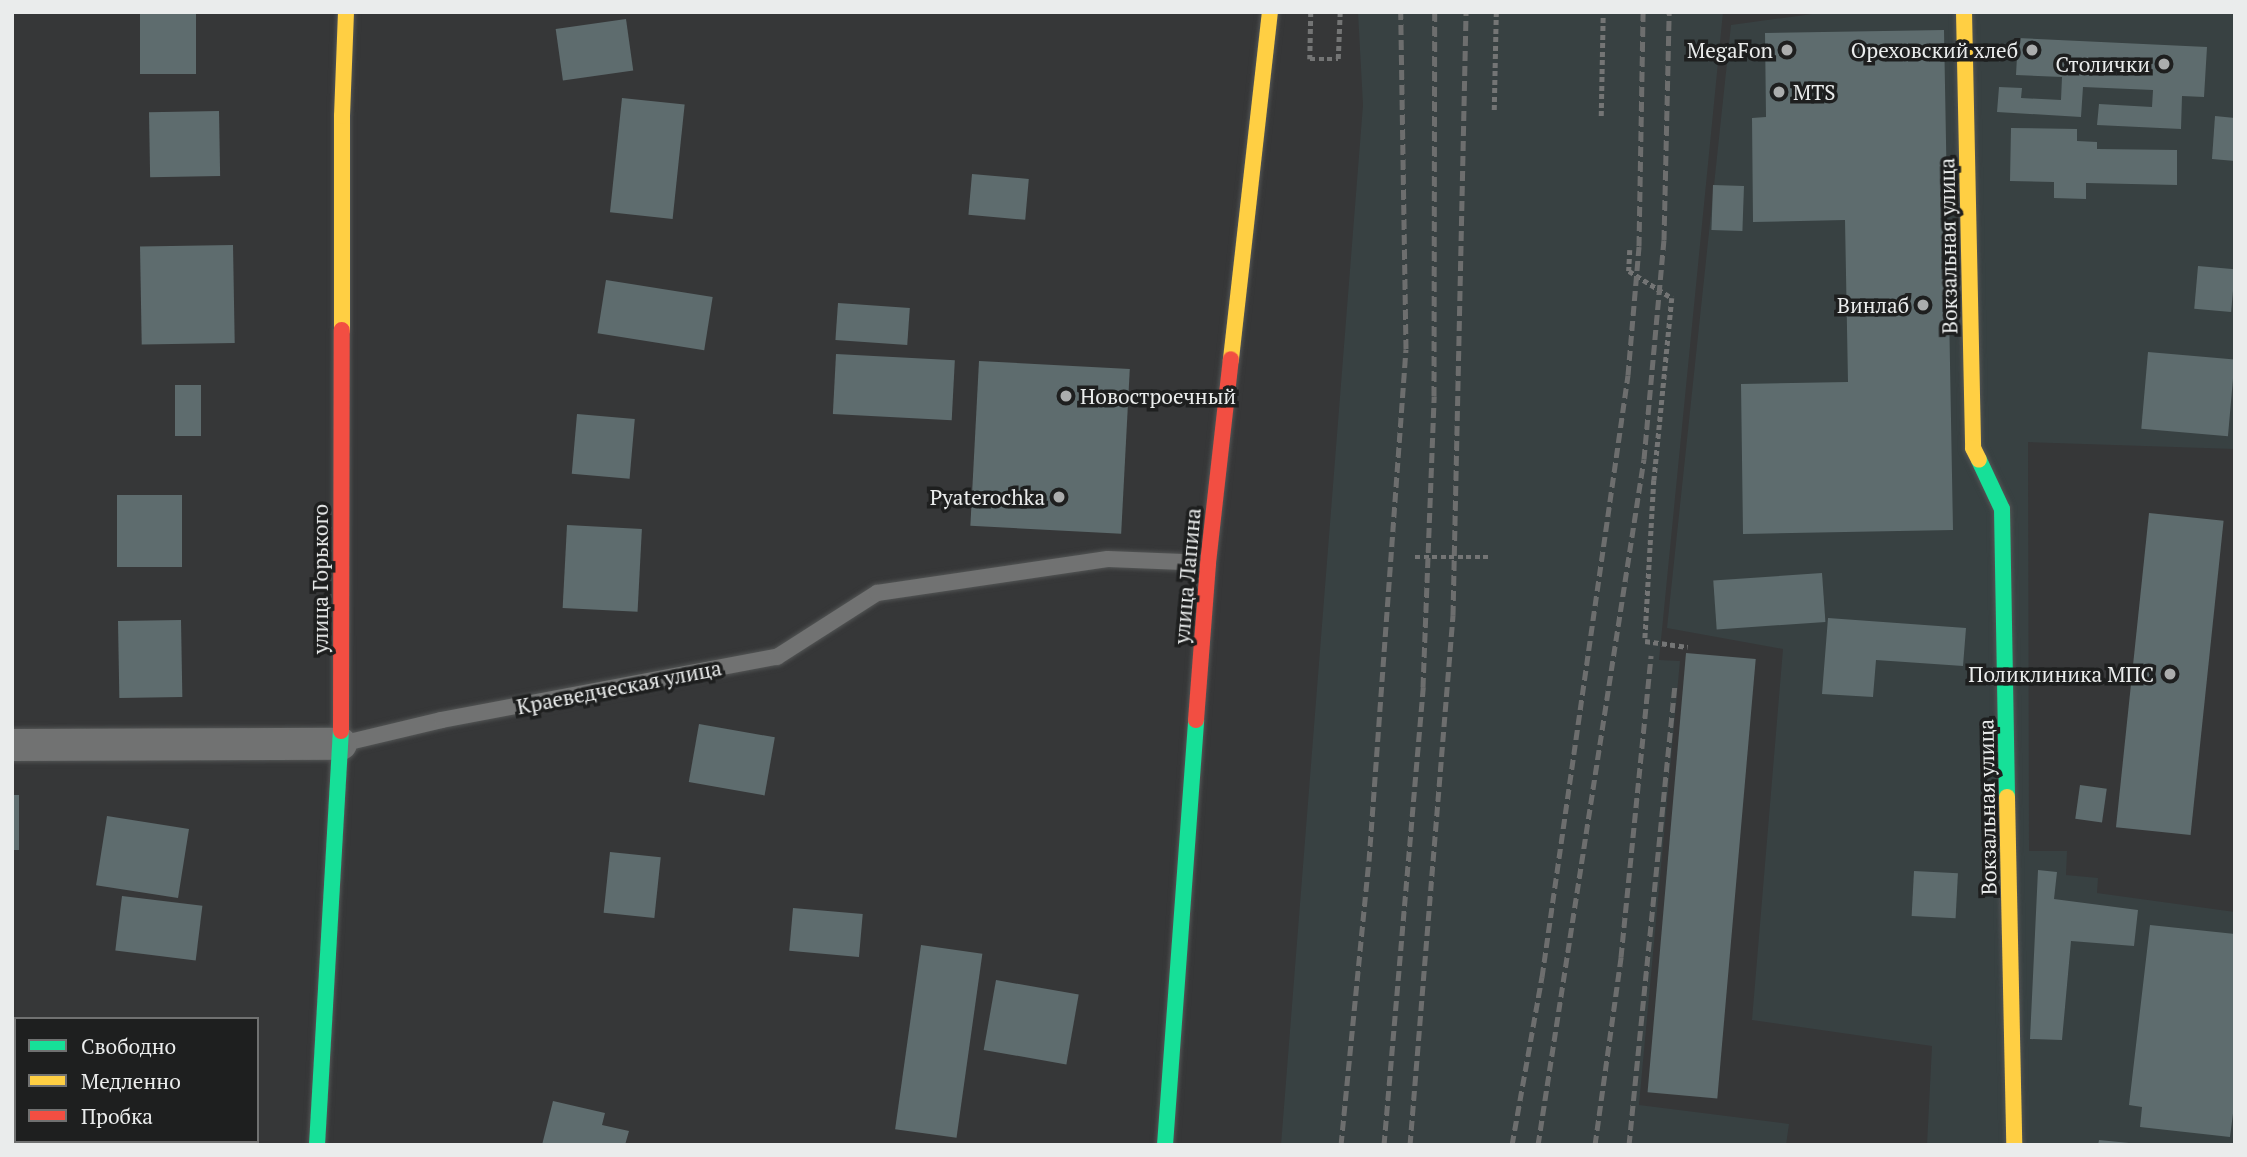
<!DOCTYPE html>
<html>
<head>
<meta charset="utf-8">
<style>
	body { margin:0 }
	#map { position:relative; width:2247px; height:1157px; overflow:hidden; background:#363738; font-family:"PT Serif",serif }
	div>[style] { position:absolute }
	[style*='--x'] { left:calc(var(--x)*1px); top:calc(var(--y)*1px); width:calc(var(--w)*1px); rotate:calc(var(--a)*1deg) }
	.built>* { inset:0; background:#384142 }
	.building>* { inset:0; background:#5e6c6e; transform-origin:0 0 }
	.path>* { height:4.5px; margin-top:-2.25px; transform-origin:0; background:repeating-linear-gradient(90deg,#747575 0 5px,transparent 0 8.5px) }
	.roads { filter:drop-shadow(0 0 2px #535555) drop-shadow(0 0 2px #535555) }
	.lane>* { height:16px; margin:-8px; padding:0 8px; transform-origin:8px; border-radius:8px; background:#717272 }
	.street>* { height:32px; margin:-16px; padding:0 16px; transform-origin:16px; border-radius:16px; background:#717272 }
	.fast>* { height:16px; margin:-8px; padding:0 8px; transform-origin:8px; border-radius:8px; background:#16e098 }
	.slow>* { height:16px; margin:-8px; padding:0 8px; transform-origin:8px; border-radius:8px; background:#ffcf43 }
	.jam>* { height:16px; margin:-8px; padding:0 8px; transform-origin:8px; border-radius:8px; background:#f24e42 }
	.rail>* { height:5px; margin-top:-2.5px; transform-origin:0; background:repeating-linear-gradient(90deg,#6d6e6e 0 10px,transparent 0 15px) }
	.dots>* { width:19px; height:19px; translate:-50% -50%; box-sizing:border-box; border:4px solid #1e1f1f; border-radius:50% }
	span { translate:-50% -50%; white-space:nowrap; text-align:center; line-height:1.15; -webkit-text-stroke:7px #1e1f1f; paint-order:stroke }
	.poi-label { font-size:21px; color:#eaecec }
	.right { translate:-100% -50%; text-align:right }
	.left { translate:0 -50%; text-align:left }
	.street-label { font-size:21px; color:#eaecec }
	.frame { position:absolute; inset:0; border:14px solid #eaecec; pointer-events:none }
	.legend { position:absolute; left:14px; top:1017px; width:245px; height:126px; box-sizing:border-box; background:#1e1f1f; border:2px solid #707171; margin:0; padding:9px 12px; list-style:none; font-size:21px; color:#eaecec }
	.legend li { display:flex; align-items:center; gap:14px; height:35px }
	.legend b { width:35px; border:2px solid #707171 }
</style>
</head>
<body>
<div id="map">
	<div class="built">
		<div style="clip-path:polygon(1358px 12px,1723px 12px,1659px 660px,1680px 661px,1639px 1105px,1789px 1124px,1786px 1145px,1281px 1145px,1363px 105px)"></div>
		<div style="clip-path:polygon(1827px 12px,2235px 12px,2235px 449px,2028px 442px,2029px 851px,2067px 851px,2066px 875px,2098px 878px,2097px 893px,2235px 912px,2235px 1145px,1927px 1145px,1932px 1046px,1752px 1020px,1783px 649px,1667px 628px,1731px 25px)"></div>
	</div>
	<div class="building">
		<div style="left:140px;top:12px;width:56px;height:62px"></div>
		<div style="left:626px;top:19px;width:52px;height:71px;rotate:82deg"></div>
		<div style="clip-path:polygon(1944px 30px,1953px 530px,1743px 534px,1741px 384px,1848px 382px,1845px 220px,1753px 222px,1752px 118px,1766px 117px,1765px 33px)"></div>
		<div style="clip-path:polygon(2018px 38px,2207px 47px,2204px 97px,2182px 96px,2181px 129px,2097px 125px,2099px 104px,2152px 107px,2153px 90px,2083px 87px,2081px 117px,1997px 112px,1999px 87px,2022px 88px,2021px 98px,2061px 100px,2062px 77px,2016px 75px)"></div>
		<div style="left:622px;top:98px;width:63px;height:115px;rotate:6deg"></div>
		<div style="left:219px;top:111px;width:65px;height:70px;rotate:89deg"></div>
		<div style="clip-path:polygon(2215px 116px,2235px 118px,2235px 161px,2212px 159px)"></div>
		<div style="clip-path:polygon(2011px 128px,2077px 129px,2077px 141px,2097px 142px,2097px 149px,2177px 150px,2177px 185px,2086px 183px,2086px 199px,2054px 198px,2054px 182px,2010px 181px)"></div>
		<div style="left:972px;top:174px;width:57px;height:41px;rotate:5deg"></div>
		<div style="left:1713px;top:185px;width:31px;height:45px;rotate:2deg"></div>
		<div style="left:233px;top:245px;width:98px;height:93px;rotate:89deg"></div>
		<div style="left:2198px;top:266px;width:37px;height:43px;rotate:5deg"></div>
		<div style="left:606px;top:280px;width:108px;height:54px;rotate:9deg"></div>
		<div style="left:838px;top:303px;width:72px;height:37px;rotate:4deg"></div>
		<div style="left:2148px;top:352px;width:87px;height:77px;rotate:5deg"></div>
		<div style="left:836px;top:354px;width:119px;height:60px;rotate:3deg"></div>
		<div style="left:979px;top:361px;width:151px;height:165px;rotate:3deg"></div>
		<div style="left:175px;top:385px;width:26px;height:51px"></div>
		<div style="left:577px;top:414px;width:58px;height:60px;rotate:5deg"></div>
		<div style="left:182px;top:495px;width:72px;height:65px;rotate:90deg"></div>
		<div style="left:2149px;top:513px;width:75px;height:316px;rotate:6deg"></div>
		<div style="left:567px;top:525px;width:75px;height:83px;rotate:3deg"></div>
		<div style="left:1822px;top:573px;width:49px;height:109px;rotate:86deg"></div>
		<div style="clip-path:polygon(1828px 618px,1966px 628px,1963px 666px,1876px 660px,1873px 697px,1822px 694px)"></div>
		<div style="left:181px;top:620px;width:77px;height:63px;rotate:89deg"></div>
		<div style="left:1686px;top:653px;width:70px;height:441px;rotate:5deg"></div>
		<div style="left:699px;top:724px;width:77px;height:59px;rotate:10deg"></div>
		<div style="left:2080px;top:785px;width:27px;height:34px;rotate:8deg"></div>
		<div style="left:12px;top:795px;width:7px;height:55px"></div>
		<div style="left:107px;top:816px;width:83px;height:70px;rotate:9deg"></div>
		<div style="left:610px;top:852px;width:51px;height:61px;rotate:6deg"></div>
		<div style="clip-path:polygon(2038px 870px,2057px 872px,2054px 899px,2138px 910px,2134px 946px,2071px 941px,2062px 1040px,2030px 1039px)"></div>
		<div style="left:1914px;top:871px;width:44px;height:45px;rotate:3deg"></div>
		<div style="left:122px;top:896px;width:81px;height:55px;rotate:7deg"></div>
		<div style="left:793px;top:908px;width:70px;height:43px;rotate:5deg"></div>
		<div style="clip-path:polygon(2150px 925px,2235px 934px,2235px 1098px,2230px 1137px,2140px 1127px,2142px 1107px,2129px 1105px)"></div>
		<div style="left:921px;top:945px;width:62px;height:186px;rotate:8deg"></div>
		<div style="left:996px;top:980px;width:84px;height:71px;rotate:10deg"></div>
		<div style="left:12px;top:1041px;width:4px;height:67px;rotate:14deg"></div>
		<div style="clip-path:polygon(553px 1101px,605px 1113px,602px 1125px,629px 1131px,625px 1145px,542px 1145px)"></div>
		<div style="clip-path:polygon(2099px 1140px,2129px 1143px,2129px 1145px,2098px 1145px)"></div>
		<div style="left:132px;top:1141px;width:59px;height:4px"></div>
	</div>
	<div class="path">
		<div style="--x:1311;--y:12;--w:47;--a:91.2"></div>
		<div style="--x:1310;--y:59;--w:28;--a:0"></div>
		<div style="--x:1338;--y:59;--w:47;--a:-87.6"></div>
		<div style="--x:1494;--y:110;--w:98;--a:-88.8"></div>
		<div style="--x:1601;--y:116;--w:104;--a:-88.9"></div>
		<div style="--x:1630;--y:250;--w:21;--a:93"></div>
		<div style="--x:1629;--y:271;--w:51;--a:32.1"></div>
		<div style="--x:1672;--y:298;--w:183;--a:95.6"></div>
		<div style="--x:1654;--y:480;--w:161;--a:93.2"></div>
		<div style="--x:1645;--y:641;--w:43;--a:7.9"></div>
		<div style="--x:1415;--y:557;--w:74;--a:0"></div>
	</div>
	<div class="roads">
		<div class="lane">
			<div style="--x:341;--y:744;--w:104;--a:-13.4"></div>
			<div style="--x:442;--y:720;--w:341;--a:-10.7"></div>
			<div style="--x:777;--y:657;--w:119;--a:-32.6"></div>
			<div style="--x:877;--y:593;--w:233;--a:-8.4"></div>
			<div style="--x:1108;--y:559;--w:100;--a:2.3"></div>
		</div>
		<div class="street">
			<div style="--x:12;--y:745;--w:329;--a:-0.2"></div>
		</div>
		<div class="fast">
			<div style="--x:1979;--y:460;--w:54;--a:64.9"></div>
			<div style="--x:2002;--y:509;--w:288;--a:89"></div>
			<div style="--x:317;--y:1145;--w:415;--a:-86.7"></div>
			<div style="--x:1165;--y:1145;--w:426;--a:-85.8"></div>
		</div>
		<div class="slow">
			<div style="--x:1964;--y:12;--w:436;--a:88.8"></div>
			<div style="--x:1973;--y:448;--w:13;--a:63"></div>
			<div style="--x:342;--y:330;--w:214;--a:-90"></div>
			<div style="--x:342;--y:116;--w:104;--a:-87.8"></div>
			<div style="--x:1231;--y:359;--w:349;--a:-83.6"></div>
			<div style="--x:2007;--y:797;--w:348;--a:88.8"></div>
		</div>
		<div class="jam">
			<div style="--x:1196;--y:720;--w:157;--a:-85.6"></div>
			<div style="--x:1208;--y:563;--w:205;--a:-83.6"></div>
			<div style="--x:341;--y:731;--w:401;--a:-89.9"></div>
		</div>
	</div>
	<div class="rail">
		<div style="--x:1341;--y:1145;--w:285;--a:-84.4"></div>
		<div style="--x:1369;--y:861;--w:513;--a:-85.87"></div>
		<div style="--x:1406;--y:349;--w:337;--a:-90.9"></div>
		<div style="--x:1384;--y:1145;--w:460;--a:-85.1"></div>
		<div style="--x:1423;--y:687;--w:291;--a:-87.8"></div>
		<div style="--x:1434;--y:396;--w:384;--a:-89.9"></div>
		<div style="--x:1410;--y:1145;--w:532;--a:-85.36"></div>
		<div style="--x:1453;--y:615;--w:603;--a:-88.76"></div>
		<div style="--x:1512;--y:1145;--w:171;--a:-79.9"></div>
		<div style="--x:1542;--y:977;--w:608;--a:-81.87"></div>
		<div style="--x:1628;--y:375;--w:129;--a:-85.1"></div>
		<div style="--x:1639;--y:246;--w:234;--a:-89"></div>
		<div style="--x:1538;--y:1145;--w:694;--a:-81.22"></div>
		<div style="--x:1644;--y:459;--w:220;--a:-84.8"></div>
		<div style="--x:1664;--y:240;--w:228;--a:-88.7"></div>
		<div style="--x:1595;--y:1145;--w:190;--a:-82.1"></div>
		<div style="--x:1621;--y:957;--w:303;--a:-84.3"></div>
		<div style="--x:1629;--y:1145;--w:461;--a:-84.3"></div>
	</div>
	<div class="dots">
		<div style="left:1787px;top:50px;background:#abadad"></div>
		<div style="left:2032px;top:50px;background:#abadad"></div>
		<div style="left:2164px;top:64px;background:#abadad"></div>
		<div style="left:1779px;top:92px;background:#abadad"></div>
		<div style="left:1923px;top:305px;background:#abadad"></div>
		<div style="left:1066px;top:396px;background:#abadad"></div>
		<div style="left:1059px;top:497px;background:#abadad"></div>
		<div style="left:2170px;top:674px;background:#abadad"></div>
	</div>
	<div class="poi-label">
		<span class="right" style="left:1773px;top:50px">MegaFon</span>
		<span class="right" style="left:2018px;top:50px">Ореховский хлеб</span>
		<span class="right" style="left:2150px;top:64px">Столички</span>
		<span class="left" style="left:1793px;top:92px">MTS</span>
		<span class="right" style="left:1909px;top:305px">Винлаб</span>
		<span class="left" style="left:1080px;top:396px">Новостроечный</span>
		<span class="right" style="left:1045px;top:497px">Pyaterochka</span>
		<span class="right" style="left:2154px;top:674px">Поликлиника МПС</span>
	</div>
	<div class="street-label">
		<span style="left:1948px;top:246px;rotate:-91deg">Вокзальная улица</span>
		<span style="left:1187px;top:576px;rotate:-85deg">улица Лапина</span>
		<span style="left:320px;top:579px;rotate:-90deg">улица Горького</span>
		<span style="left:619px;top:687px;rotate:-11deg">Краеведческая улица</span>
		<span style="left:1987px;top:807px;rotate:-91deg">Вокзальная улица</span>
	</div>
	<div class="frame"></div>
	<ul class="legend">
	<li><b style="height:9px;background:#16e098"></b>Свободно</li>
	<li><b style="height:9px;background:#ffcf43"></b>Медленно</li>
	<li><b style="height:9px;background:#f24e42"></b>Пробка</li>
	</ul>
</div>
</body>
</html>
